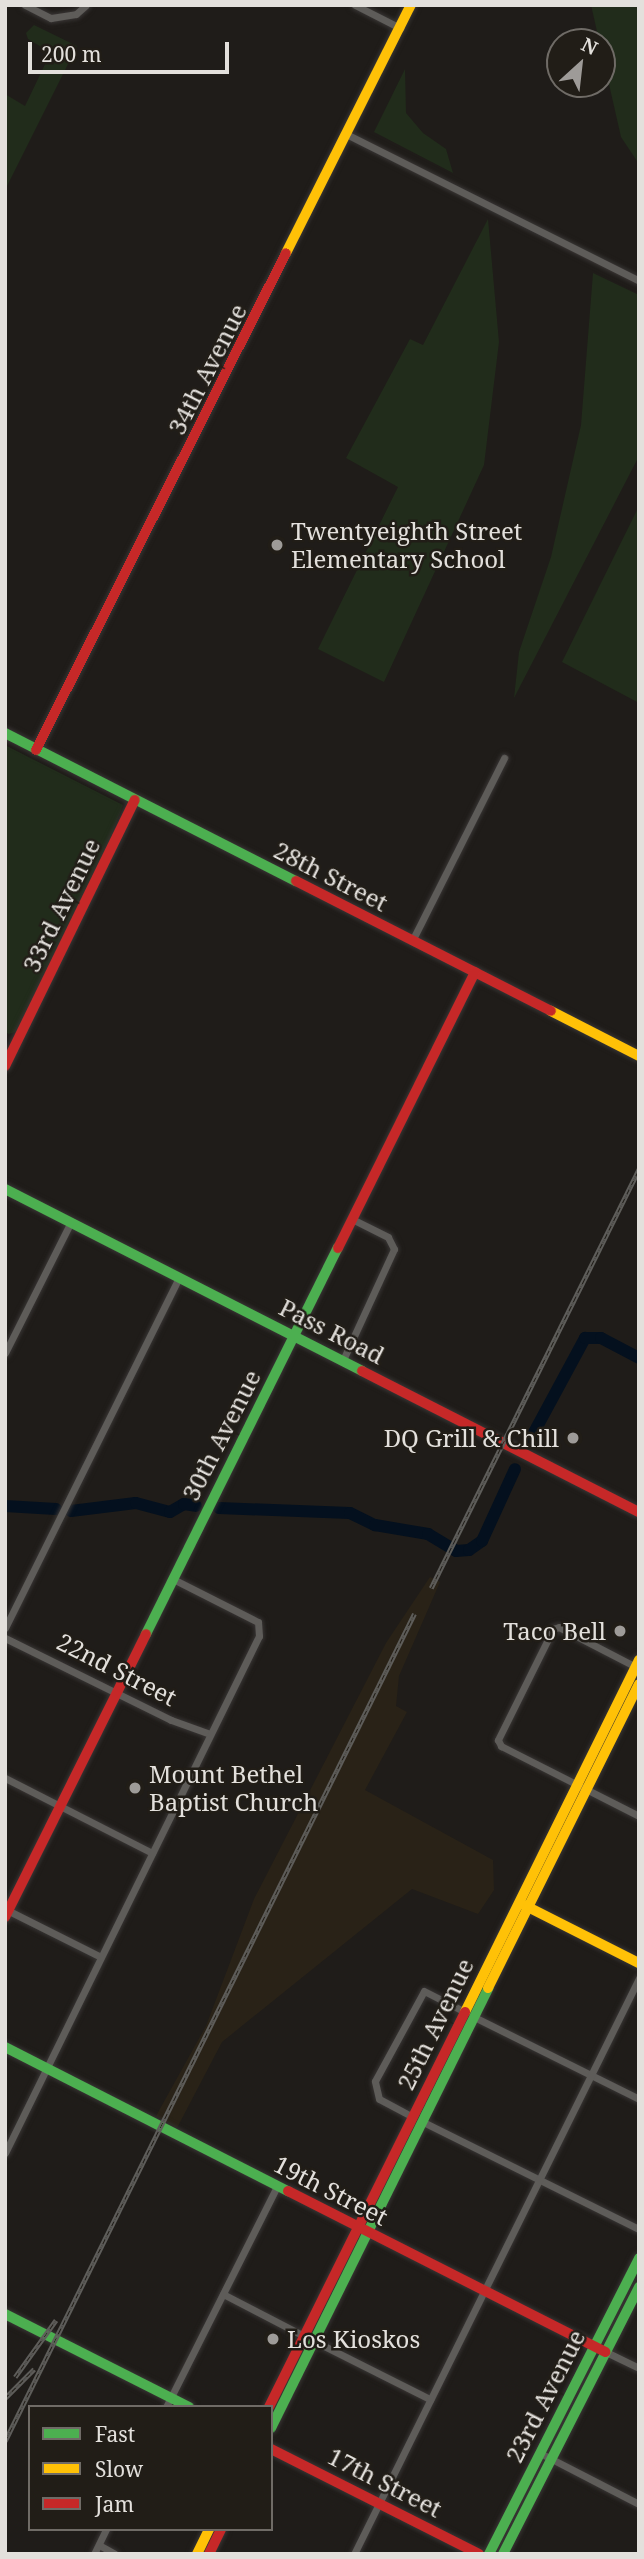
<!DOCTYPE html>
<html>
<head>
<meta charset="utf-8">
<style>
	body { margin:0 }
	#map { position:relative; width:644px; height:2559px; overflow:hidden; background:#1f1c19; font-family:"Noto Serif",serif }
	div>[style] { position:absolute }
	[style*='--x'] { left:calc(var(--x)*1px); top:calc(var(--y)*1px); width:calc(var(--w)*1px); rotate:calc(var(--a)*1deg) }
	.built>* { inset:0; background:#292217 }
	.green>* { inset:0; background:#212c1b }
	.river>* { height:12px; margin:-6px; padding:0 6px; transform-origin:6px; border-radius:6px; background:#04101e }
	.roads { filter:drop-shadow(0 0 2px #383534) drop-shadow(0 0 2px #383534) }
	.street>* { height:7px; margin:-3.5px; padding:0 3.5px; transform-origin:3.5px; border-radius:3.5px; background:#5e5c59 }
	.fast>* { height:10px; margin:-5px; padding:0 5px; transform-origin:5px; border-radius:5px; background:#4caf50 }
	.slow>* { height:10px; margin:-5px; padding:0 5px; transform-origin:5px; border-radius:5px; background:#ffc107 }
	.jam>* { height:10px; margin:-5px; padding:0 5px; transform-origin:5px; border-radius:5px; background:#c62828 }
	.rail>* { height:4.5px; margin-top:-2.25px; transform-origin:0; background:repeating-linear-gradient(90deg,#211d17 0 5px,#5e5d5a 0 10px); box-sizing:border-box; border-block:2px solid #5e5d5a }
	.dots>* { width:19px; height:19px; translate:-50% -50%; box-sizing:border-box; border:4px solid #211d17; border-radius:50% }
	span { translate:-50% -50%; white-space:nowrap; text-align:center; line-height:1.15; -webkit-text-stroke:5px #211d17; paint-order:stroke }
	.street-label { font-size:24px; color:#e3e0dc }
	.poi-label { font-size:24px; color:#e3e0dc }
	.left { translate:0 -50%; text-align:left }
	.right { translate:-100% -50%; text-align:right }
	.frame { position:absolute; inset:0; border:7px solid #e3e0dc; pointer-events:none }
	.legend { position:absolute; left:28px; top:2405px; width:245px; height:126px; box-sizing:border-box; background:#211d17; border:2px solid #6f6b66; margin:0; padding:9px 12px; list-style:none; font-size:21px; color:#e3e0dc }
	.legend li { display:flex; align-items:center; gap:14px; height:35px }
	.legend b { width:35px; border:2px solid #6f6b66 }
	.north { position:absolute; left:546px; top:28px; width:70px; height:70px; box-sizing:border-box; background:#211d17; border:2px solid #6f6b66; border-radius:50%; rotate:27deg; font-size:19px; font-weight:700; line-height:28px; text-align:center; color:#e3e0dc }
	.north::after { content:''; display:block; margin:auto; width:24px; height:32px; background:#9e9b98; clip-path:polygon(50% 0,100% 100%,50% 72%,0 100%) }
	.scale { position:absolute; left:28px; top:42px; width:201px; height:32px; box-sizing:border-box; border:4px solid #e3e0dc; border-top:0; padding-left:9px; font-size:21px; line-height:24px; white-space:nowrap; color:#e3e0dc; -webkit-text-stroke:5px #211d17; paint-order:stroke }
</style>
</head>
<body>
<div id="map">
	<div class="built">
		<div style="clip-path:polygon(430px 1577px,440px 1582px,399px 1676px,396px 1706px,407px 1712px,365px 1790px,493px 1860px,494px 1890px,478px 1914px,412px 1889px,222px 2042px,177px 2128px,156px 2116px,206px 2026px,254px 1899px,386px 1643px)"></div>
	</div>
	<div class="green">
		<div style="clip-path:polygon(591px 5px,639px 5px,639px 164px,621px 137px)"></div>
		<div style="clip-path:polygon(34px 25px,77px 46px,5px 190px,5px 94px,25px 106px,48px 58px,43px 48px,28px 39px,26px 33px)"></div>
		<div style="clip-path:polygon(405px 69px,406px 113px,423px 133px,446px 149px,453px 173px,374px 132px)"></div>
		<div style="clip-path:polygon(488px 219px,499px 342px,484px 465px,384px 682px,318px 649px,398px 487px,346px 458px,410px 339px,423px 345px)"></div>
		<div style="clip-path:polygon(593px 273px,639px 295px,639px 456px,514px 698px,519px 652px,551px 557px,581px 425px)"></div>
		<div style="clip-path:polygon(639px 506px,639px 703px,562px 662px)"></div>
		<div style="clip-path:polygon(5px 745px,123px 805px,102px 861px,18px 1031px,9px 1034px,5px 1032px)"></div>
	</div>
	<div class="river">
		<div style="--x:531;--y:1438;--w:114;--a:-61.6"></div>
		<div style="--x:585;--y:1338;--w:16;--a:0"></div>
		<div style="--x:601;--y:1338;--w:43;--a:27.8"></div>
		<div style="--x:5;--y:1506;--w:51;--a:3.4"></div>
		<div style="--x:219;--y:1508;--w:131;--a:2.2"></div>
		<div style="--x:350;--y:1513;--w:28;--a:26"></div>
		<div style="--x:375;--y:1525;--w:54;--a:9.6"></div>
		<div style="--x:428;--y:1534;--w:33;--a:31"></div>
		<div style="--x:456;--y:1551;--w:13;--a:-4"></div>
		<div style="--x:469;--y:1550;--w:16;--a:-35"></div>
		<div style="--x:482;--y:1541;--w:79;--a:-65.4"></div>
		<div style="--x:71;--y:1511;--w:65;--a:-7"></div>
		<div style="--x:136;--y:1503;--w:35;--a:15"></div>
		<div style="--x:170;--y:1512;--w:16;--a:-30"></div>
		<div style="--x:184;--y:1504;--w:12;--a:9"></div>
	</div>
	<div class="roads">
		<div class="street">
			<div style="--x:25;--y:5;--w:29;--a:27"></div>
			<div style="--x:51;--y:18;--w:25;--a:-9"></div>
			<div style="--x:76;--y:14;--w:13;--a:-42"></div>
			<div style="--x:355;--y:5;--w:51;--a:27.1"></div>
			<div style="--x:346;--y:134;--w:328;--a:26.6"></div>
			<div style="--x:412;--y:941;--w:205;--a:-63.3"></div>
			<div style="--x:5;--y:1353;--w:147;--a:-63.3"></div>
			<div style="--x:343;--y:1360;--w:122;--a:-65.3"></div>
			<div style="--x:394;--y:1249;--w:13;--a:-117"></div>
			<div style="--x:388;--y:1237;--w:40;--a:-153.4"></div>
			<div style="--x:5;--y:1628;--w:392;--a:-63.6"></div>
			<div style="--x:5;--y:1638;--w:185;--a:26.3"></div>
			<div style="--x:171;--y:1720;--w:41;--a:19.7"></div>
			<div style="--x:638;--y:1668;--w:89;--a:-152.6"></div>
			<div style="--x:559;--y:1627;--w:6;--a:162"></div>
			<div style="--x:553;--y:1629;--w:124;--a:116.4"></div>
			<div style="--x:498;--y:1740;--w:7;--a:63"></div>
			<div style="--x:501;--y:1746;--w:155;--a:26.9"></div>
			<div style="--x:5;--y:1778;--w:165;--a:27"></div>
			<div style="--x:5;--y:1909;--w:107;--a:26.6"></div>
			<div style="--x:474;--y:2017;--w:184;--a:26.4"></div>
			<div style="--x:413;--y:2117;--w:38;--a:-152"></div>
			<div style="--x:379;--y:2099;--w:18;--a:-103"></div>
			<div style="--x:375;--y:2081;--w:102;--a:-61.4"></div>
			<div style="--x:424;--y:1991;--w:46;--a:27.1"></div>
			<div style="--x:423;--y:2122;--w:241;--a:26.4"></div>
			<div style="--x:5;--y:2153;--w:576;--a:-63.84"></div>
			<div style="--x:259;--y:1636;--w:14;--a:-94"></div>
			<div style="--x:258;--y:1622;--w:95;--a:-153.2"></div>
			<div style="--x:223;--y:2294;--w:91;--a:27.4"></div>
			<div style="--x:314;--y:2341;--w:130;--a:26.6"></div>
			<div style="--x:606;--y:2352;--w:37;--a:26"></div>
			<div style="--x:166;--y:2407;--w:247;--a:-63.3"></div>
			<div style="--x:540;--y:2453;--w:111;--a:27.3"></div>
			<div style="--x:99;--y:2545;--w:18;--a:29"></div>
			<div style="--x:94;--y:2554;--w:28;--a:-64"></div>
			<div style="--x:354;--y:2554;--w:643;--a:-63.67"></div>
		</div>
		<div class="fast">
			<div style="--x:5;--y:733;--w:326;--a:27"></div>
			<div style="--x:5;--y:1189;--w:401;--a:27"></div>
			<div style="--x:146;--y:1634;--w:431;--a:-63.6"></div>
			<div style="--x:5;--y:2047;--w:318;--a:27"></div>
			<div style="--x:5;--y:2314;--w:206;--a:26.8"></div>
			<div style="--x:271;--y:2428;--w:491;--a:-63.7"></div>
			<div style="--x:489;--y:2554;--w:332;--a:-63.1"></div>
			<div style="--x:503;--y:2554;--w:300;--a:-63"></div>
		</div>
		<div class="slow">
			<div style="--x:286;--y:253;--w:278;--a:-63.3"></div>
			<div style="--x:551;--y:1011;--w:99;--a:27.1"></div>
			<div style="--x:524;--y:1905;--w:129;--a:26.8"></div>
			<div style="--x:488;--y:1988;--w:339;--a:-63.6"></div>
			<div style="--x:465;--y:2012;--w:393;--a:-63.7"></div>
			<div style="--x:197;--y:2554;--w:28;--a:-64"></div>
		</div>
		<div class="jam">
			<div style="--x:36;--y:750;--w:556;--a:-63.3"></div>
			<div style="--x:296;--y:881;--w:286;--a:27"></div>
			<div style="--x:5;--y:1066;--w:296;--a:-64"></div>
			<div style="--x:338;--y:1248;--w:308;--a:-63.6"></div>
			<div style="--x:362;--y:1371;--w:311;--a:27"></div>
			<div style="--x:5;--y:1917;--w:316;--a:-63.5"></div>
			<div style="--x:288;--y:2191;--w:356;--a:26.9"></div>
			<div style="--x:269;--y:2407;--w:441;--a:-63.6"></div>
			<div style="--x:271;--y:2449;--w:233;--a:26.8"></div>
			<div style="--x:209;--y:2554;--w:28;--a:-64"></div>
		</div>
	</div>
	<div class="rail">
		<div style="--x:431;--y:1588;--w:468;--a:-63.6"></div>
		<div style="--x:15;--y:2377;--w:70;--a:-54.3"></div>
		<div style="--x:5;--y:2398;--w:41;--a:-45"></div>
		<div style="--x:5;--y:2441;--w:923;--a:-63.68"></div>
	</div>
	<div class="dots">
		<div style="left:277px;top:545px;background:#9e9b98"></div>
		<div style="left:573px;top:1438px;background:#9e9b98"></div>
		<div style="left:620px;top:1631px;background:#9e9b98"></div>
		<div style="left:135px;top:1788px;background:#9e9b98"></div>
		<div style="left:273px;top:2339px;background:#9e9b98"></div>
	</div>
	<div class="street-label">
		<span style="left:207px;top:369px;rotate:-63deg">34th Avenue</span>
		<span style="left:331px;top:876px;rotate:27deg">28th Street</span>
		<span style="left:61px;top:905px;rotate:-64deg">33rd Avenue</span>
		<span style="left:332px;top:1331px;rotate:27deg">Pass Road</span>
		<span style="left:221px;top:1435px;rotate:-63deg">30th Avenue</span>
		<span style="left:117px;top:1669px;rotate:27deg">22nd Street</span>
		<span style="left:435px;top:2024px;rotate:-64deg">25th Avenue</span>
		<span style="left:331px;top:2190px;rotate:27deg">19th Street</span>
		<span style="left:545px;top:2396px;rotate:-63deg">23rd Avenue</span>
		<span style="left:385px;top:2482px;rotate:27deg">17th Street</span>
	</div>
	<div class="poi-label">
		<span class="left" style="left:291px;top:545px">Twentyeighth Street<br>Elementary School</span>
		<span class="right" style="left:559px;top:1438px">DQ Grill &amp; Chill</span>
		<span class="right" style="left:606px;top:1631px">Taco Bell</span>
		<span class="left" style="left:149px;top:1788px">Mount Bethel<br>Baptist Church</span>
		<span class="left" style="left:287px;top:2339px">Los Kioskos</span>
	</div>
	<div class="frame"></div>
	<ul class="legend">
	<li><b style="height:9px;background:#4caf50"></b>Fast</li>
	<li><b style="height:9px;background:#ffc107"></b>Slow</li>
	<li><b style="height:9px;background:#c62828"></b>Jam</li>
	</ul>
	<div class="north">N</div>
	<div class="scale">200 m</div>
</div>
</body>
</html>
